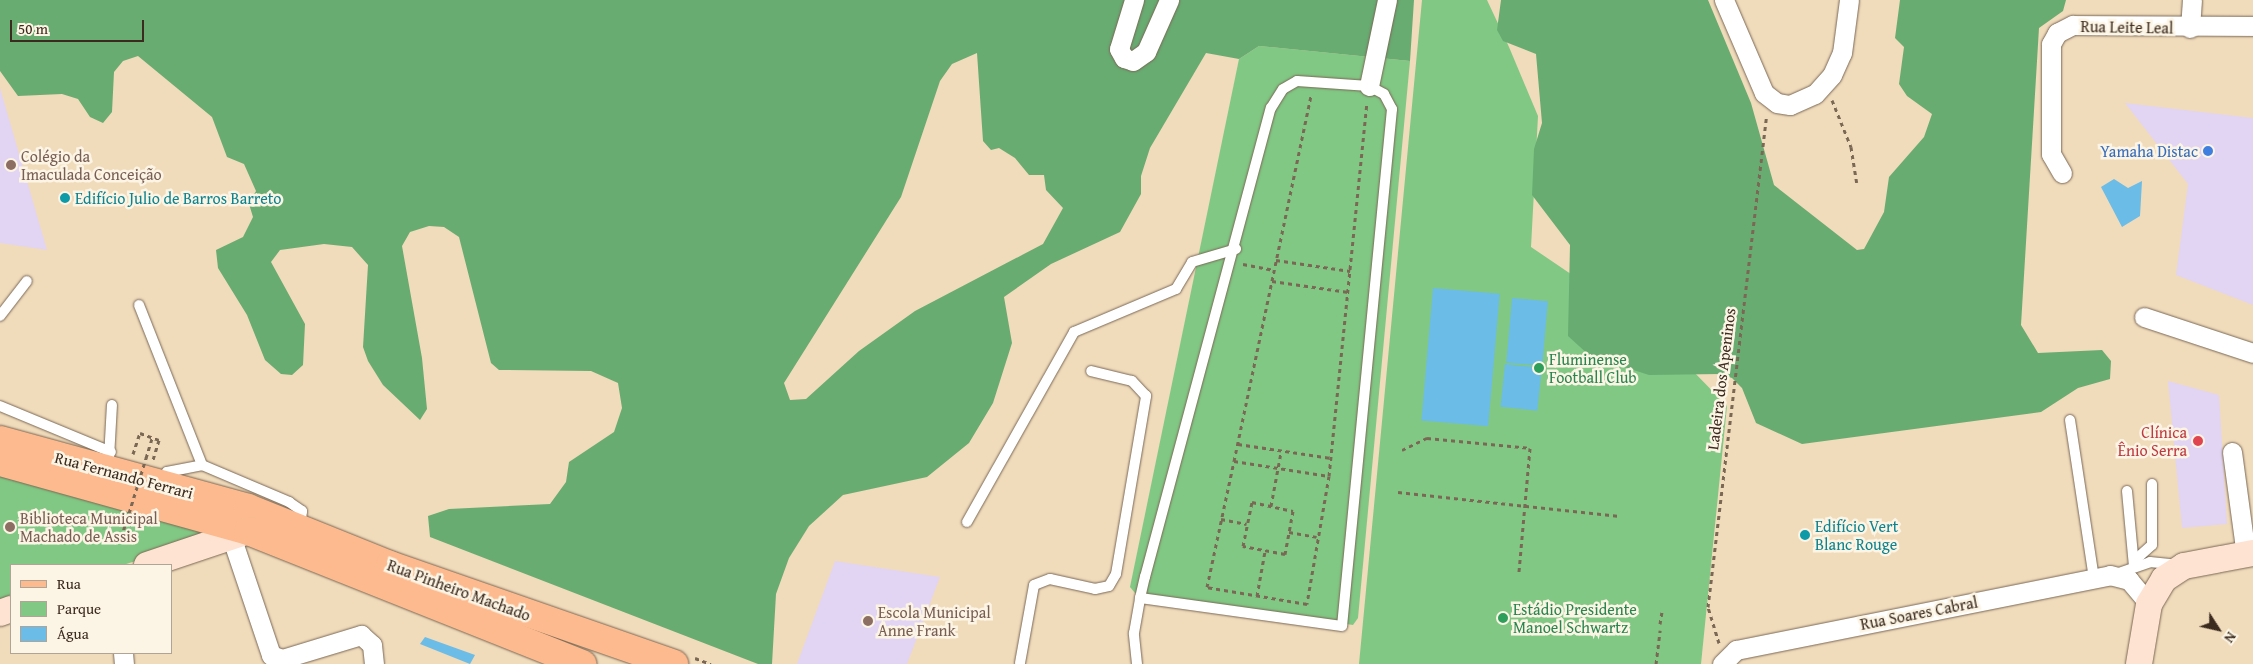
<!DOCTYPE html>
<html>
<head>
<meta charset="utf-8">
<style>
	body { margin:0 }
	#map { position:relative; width:2253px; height:664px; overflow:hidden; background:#f0dbbb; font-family:"Gentium Book Plus",serif }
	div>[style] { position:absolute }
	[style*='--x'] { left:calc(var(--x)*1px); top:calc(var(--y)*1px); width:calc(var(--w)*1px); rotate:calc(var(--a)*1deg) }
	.built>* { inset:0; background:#e2d4f3 }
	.green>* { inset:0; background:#81c884 }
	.forest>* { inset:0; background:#68ac72 }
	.water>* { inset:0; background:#6bbce6; transform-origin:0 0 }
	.path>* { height:3px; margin-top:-1.5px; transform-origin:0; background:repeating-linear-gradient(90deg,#7a6855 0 4px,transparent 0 8px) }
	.roads { filter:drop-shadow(0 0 1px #7a6855) drop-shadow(0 0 1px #7a6855) }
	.lane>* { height:10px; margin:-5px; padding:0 5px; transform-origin:5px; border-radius:5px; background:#fff }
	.street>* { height:19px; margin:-9.5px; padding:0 9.5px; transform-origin:9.5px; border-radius:9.5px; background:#fff }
	.secondary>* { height:26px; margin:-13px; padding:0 13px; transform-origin:13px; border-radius:13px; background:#fee3d2 }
	.primary>* { height:28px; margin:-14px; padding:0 14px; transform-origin:14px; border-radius:14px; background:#fcba8e }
	.path-bridge>* { height:3px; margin-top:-1.5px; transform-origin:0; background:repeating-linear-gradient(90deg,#7a6855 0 4px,transparent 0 8px) }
	.dots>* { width:14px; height:14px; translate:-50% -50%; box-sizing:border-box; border:2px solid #fcf5e5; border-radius:50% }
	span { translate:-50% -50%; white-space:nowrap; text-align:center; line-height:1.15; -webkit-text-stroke:5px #fcf5e5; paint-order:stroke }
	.street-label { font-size:16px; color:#3b2a1e }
	.shop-label { font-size:16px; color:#366cbe }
	.right { translate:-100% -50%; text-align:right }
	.education-label { font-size:16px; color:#785e54 }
	.left { translate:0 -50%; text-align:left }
	.culture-label { font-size:16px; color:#0d838f }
	.leisure-label { font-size:16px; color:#27864d }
	.health-label { font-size:16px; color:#be3a42 }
	.legend { position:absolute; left:10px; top:564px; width:162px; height:90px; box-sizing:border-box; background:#fcf5e5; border:1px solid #afa495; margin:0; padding:6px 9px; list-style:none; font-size:15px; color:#3b2a1e }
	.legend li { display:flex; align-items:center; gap:10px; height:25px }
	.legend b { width:25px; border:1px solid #afa495 }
	.north { position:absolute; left:2193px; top:604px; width:50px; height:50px; -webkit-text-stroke:4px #fcf5e5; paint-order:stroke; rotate:125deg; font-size:14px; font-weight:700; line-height:20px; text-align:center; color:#3b2a1e }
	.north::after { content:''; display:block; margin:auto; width:18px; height:22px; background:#3b2a1e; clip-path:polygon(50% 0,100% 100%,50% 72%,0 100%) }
	.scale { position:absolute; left:10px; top:20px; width:134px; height:22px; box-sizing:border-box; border:2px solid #3b2a1e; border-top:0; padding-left:6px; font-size:15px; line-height:18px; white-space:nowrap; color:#3b2a1e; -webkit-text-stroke:4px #fcf5e5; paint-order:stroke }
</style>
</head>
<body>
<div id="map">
	<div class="built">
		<div style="clip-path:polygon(0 88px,47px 250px,0 243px)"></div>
		<div style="clip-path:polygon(2125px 103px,2253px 118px,2253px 305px,2176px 275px,2188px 184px)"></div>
		<div style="clip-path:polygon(2168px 381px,2219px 395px,2227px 524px,2182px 528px)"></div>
		<div style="clip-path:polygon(835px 561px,940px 577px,907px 664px,797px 664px)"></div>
	</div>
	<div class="green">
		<div style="clip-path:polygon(1422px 0,1487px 0,1509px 47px,1538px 116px,1531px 247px,1652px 329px,1727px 406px,1701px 664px,1359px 664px)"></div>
		<div style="clip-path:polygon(1259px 46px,1410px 61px,1358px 618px,1353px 625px,1135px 593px,1130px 587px,1239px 59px)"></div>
		<div style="clip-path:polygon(0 473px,204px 530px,206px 539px,123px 565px,11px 565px,11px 600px,0 603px)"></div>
	</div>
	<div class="forest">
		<div style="clip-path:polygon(evenodd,0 0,1414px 0,1410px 61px,1259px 46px,1239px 59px,1206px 53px,1150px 148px,1141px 176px,1141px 194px,1120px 232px,1051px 264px,1004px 297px,1012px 343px,993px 403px,969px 443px,927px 477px,843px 495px,809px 526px,789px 558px,776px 594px,772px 664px,758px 664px,430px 537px,428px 516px,449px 509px,550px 504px,566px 482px,569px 462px,614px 432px,622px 408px,618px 383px,591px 371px,499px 370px,491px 363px,459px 237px,444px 227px,429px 226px,410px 232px,402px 246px,422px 358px,427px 409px,420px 420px,383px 385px,368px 361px,363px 347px,368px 265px,352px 247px,324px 244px,280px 250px,271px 262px,305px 324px,303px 365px,292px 375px,281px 374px,265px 360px,247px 315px,218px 268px,216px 250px,243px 237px,253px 217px,249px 204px,256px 191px,244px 164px,227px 157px,212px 117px,138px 56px,123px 61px,114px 72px,112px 112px,103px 123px,90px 117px,78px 99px,62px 94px,18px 96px,0 71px,0 0,977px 53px,983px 141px,991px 150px,999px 148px,1015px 158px,1029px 175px,1044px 175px,1046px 190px,1063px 208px,1043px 244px,915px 311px,859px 351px,806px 399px,790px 400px,784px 383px,901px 197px,940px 81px,952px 64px,977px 53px)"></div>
		<div style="clip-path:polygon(1501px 0,1708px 0,1751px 103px,1774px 185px,1857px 250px,1864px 249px,1884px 212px,1889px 177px,1924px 137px,1932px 114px,1907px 96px,1899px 84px,1904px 47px,1895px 38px,1900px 0,2066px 0,2063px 11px,2039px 28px,2021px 325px,2038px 353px,2102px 350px,2111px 361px,2110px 379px,2078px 388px,2041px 412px,1802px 444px,1756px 423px,1742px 388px,1732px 378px,1720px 374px,1649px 375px,1590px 356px,1568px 336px,1570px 245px,1532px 195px,1534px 149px,1542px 123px,1536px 54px,1503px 41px,1497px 30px)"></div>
	</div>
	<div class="water">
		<div style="clip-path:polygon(2114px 179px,2128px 188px,2142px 181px,2140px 216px,2122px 227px,2101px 187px)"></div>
		<div style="left:1433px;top:288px;width:67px;height:133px;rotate:5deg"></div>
		<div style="left:1512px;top:298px;width:36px;height:65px;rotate:5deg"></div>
		<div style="left:1505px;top:364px;width:37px;height:43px;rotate:6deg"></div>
		<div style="clip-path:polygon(425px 637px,475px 655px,470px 664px,420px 644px)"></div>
	</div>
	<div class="path">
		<div style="--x:1832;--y:100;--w:51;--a:68"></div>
		<div style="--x:1851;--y:147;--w:36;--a:81"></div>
		<div style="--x:1276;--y:260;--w:75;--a:8.5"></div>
		<div style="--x:1243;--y:264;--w:32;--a:11"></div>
		<div style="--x:1272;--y:281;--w:77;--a:8.2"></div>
		<div style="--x:1238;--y:444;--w:94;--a:8.6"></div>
		<div style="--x:1402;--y:450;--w:28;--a:-26"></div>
		<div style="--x:1427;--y:438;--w:103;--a:5.5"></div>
		<div style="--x:1530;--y:448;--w:124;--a:95.1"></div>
		<div style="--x:133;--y:454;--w:22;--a:-72"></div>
		<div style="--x:140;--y:433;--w:20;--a:20"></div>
		<div style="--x:159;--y:440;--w:21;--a:107"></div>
		<div style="--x:146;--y:458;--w:21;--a:-73"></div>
		<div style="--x:1234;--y:461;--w:96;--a:9"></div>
		<div style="--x:1329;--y:476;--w:130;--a:99.8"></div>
		<div style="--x:1307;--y:604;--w:101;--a:-170.4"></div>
		<div style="--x:1207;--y:587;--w:129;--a:-77.9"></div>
		<div style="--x:1234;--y:461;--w:374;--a:-78.1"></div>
		<div style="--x:1329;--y:476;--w:374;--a:-84.2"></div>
		<div style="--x:1398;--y:492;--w:223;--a:6.2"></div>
		<div style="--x:1252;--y:502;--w:42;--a:12.4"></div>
		<div style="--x:1293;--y:511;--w:44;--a:100.5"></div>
		<div style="--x:1285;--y:554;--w:43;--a:-169.2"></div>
		<div style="--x:1243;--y:546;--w:45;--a:-78.4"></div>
		<div style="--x:1271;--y:506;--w:55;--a:-79.5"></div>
		<div style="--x:127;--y:518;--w:22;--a:106"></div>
		<div style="--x:121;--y:539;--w:4;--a:34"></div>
		<div style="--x:124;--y:541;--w:21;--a:-71"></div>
		<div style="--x:1221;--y:519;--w:26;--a:11"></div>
		<div style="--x:1289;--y:532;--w:28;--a:10"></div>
		<div style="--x:1257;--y:596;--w:46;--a:-79.9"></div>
		<div style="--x:1660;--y:624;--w:12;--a:-81"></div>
		<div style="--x:1719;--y:643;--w:38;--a:-107"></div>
		<div style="--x:1708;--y:607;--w:493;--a:-83.2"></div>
		<div style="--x:695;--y:658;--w:17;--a:21"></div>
		<div style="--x:1656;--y:664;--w:34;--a:-83"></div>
	</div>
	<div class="roads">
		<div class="lane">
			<div style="--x:139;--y:305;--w:172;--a:68.5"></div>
			<div style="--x:0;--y:316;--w:44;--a:-52.4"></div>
			<div style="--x:0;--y:406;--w:120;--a:22.5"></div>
			<div style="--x:2070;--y:420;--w:160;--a:81.4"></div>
			<div style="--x:109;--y:458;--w:53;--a:-86.8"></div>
			<div style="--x:160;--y:483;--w:13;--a:-58"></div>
			<div style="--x:167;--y:472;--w:36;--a:-11"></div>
			<div style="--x:202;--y:465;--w:95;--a:23"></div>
			<div style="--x:289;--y:502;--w:16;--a:35"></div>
			<div style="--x:302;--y:511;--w:16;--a:97"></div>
			<div style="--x:2127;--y:491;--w:75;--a:84.7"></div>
			<div style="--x:967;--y:522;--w:218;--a:-60.6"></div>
			<div style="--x:1074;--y:332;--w:111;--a:-22.9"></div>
			<div style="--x:1176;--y:289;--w:31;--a:-59"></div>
			<div style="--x:1192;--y:262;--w:46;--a:-16.5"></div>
			<div style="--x:2134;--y:561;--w:24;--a:-42"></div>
			<div style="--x:2152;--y:545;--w:61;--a:-90"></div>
			<div style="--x:2116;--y:574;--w:36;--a:-19"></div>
			<div style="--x:2150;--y:562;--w:27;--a:6"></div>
			<div style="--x:1020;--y:663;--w:79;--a:-79.8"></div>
			<div style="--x:1034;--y:585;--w:17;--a:-21"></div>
			<div style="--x:1050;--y:579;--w:46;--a:12.5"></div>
			<div style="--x:1095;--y:589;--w:14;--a:-12"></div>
			<div style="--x:1109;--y:586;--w:14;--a:-60"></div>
			<div style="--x:1116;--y:574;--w:181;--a:-80.4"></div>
			<div style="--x:1146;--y:396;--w:21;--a:-133"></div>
			<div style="--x:1132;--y:381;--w:42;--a:-166.3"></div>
			<div style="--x:1137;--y:664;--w:31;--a:-96"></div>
			<div style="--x:1134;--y:633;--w:36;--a:-80"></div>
			<div style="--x:1140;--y:598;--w:22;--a:-77"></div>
			<div style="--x:1145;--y:577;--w:486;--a:-75"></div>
			<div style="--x:1271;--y:108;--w:22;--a:-58"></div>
			<div style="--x:1283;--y:89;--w:16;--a:-30"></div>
			<div style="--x:1297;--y:81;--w:72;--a:4"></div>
			<div style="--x:1369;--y:86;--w:17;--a:28"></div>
			<div style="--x:1384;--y:94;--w:17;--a:62"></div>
			<div style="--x:1392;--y:109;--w:519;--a:95.52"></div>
			<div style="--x:1342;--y:626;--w:204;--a:-172.1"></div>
		</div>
		<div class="street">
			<div style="--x:1134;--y:0;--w:51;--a:107"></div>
			<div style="--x:1119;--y:49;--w:10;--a:61"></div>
			<div style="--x:1124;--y:58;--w:9;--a:18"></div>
			<div style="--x:1133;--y:61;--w:16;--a:-35"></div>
			<div style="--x:1146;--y:52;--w:57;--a:-66.1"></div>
			<div style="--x:1724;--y:0;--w:101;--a:66.7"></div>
			<div style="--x:1764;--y:93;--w:16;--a:38"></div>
			<div style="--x:1777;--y:103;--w:13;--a:9"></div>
			<div style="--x:1790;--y:105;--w:27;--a:-24"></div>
			<div style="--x:1815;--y:94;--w:25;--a:-48"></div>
			<div style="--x:1832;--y:75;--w:24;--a:-66"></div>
			<div style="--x:1842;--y:53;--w:53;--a:-82.5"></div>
			<div style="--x:2190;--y:28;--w:28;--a:-86"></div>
			<div style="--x:1369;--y:86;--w:88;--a:-78.2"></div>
			<div style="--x:2062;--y:173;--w:22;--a:-120"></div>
			<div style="--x:2051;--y:154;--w:110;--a:-90"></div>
			<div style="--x:2051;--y:44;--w:13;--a:-61"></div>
			<div style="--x:2057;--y:33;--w:18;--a:-27"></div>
			<div style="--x:2073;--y:25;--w:180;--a:0.3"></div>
			<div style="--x:2144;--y:317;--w:115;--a:18.3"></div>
			<div style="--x:2232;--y:452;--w:104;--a:82.3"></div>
			<div style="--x:231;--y:536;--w:126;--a:71.4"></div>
			<div style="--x:271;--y:655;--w:12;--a:20"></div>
			<div style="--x:282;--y:659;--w:83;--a:-16.9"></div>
			<div style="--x:361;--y:635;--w:15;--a:42"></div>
			<div style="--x:372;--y:645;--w:19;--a:84"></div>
			<div style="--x:123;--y:653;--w:11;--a:85"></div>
			<div style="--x:1722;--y:664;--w:20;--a:-45"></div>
			<div style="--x:1736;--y:650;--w:381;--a:-11.3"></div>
			<div style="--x:2110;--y:575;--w:20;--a:15"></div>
			<div style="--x:2129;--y:580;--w:31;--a:50"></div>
		</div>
		<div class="secondary">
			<div style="--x:147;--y:565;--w:107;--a:-18.6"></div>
			<div style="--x:0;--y:613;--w:12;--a:-20"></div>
			<div style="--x:2139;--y:664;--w:61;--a:-80.5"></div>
			<div style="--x:2149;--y:604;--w:29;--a:-59"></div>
			<div style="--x:2164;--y:579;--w:24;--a:-33"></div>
			<div style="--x:2184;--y:566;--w:70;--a:-10.7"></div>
		</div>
		<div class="primary">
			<div style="--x:0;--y:440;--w:257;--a:15.3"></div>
			<div style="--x:248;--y:508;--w:153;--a:21.9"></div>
			<div style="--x:390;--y:565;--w:301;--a:19.2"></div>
			<div style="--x:0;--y:462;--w:257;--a:15.5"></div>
			<div style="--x:248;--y:531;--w:360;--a:21.7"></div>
		</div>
	</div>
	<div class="path-bridge">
		<div style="--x:129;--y:513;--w:58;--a:-72.8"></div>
	</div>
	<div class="dots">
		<div style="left:2208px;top:151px;background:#3f7fe0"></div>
		<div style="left:11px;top:165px;background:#8d6e63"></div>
		<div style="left:65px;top:198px;background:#0f9aa8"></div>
		<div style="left:1539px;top:368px;background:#2e9e5b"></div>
		<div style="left:2198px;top:441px;background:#e0444e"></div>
		<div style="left:10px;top:527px;background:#8d6e63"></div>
		<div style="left:1805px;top:535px;background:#0f9aa8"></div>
		<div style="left:1503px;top:618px;background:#2e9e5b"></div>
		<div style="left:868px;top:621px;background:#8d6e63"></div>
	</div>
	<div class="street-label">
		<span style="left:2127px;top:27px;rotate:1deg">Rua Leite Leal</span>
		<span style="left:1721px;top:379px;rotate:-83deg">Ladeira dos Apeninos</span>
		<span style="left:124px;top:475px;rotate:15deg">Rua Fernando Ferrari</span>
		<span style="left:459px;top:590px;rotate:20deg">Rua Pinheiro Machado</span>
		<span style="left:1919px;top:613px;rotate:-11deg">Rua Soares Cabral</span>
	</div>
	<div class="shop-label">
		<span class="right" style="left:2198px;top:151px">Yamaha Distac</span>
	</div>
	<div class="education-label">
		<span class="left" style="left:21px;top:165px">Colégio da<br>Imaculada Conceição</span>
		<span class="left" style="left:20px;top:527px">Biblioteca Municipal<br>Machado de Assis</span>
		<span class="left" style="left:878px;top:621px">Escola Municipal<br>Anne Frank</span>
	</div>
	<div class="culture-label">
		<span class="left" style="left:75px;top:198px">Edifício Julio de Barros Barreto</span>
		<span class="left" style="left:1815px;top:535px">Edifício Vert<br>Blanc Rouge</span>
	</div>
	<div class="leisure-label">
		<span class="left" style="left:1549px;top:368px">Fluminense<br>Football Club</span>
		<span class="left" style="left:1513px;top:618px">Estádio Presidente<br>Manoel Schwartz</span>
	</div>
	<div class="health-label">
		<span class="right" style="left:2187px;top:441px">Clínica<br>Ênio Serra</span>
	</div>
	<ul class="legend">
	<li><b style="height:6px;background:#fcba8e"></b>Rua</li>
	<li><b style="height:14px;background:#81c884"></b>Parque</li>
	<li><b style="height:14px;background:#6bbce6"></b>Água</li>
	</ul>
	<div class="north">N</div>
	<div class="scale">50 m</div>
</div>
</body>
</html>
